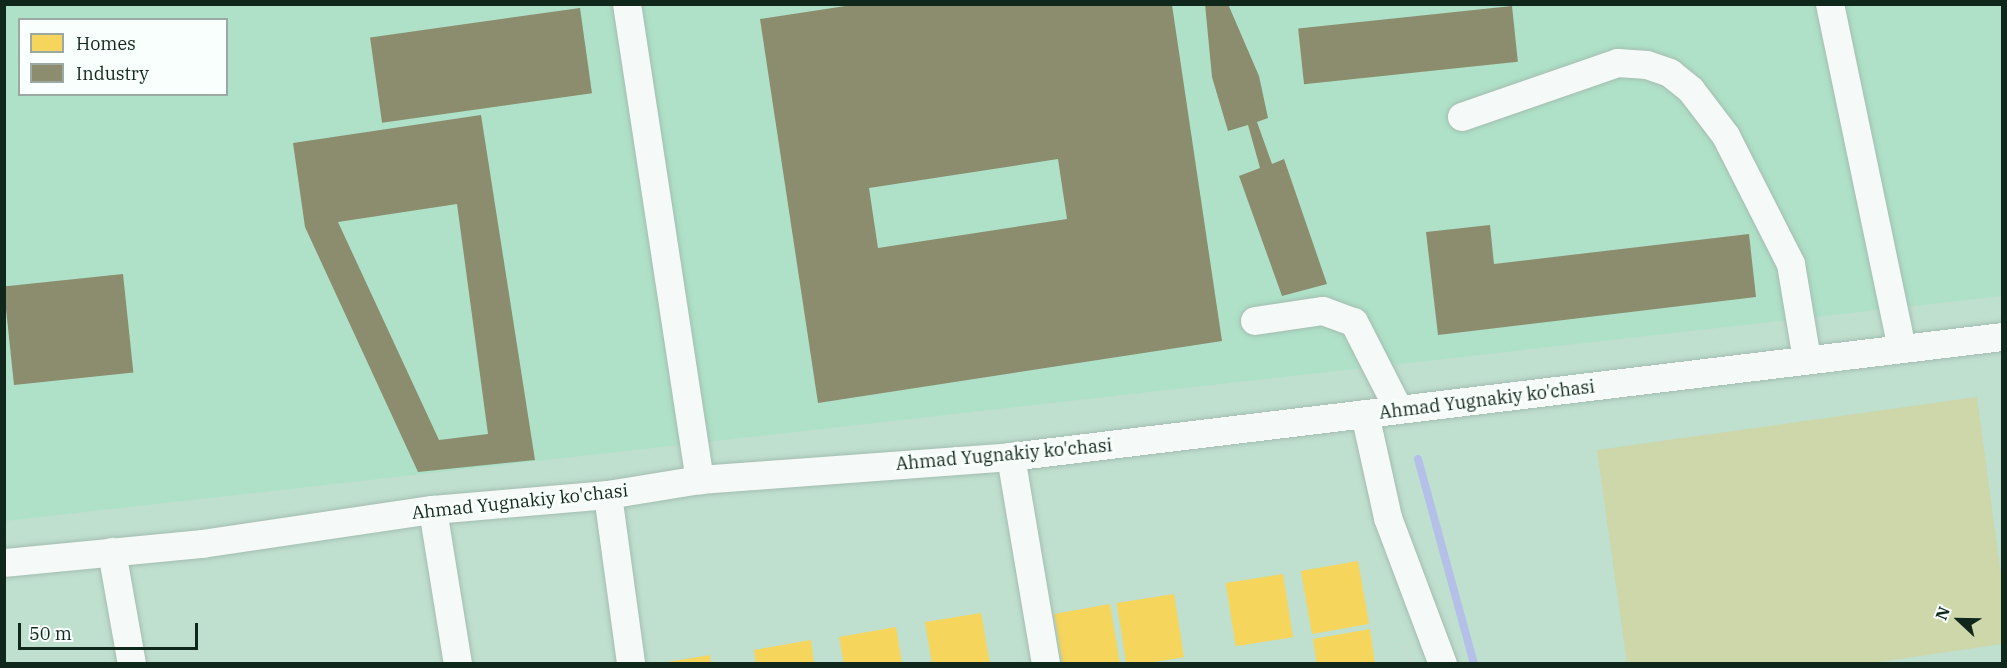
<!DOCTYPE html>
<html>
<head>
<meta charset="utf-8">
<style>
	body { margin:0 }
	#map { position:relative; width:2007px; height:668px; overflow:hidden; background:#bfdfcf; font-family:"IBM Plex Serif",serif }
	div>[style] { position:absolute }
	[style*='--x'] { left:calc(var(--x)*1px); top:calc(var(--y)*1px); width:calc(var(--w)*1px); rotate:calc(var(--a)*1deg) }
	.built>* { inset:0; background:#aee1c7 }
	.green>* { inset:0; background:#cdd7a9 }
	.homes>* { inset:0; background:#f6d55c; transform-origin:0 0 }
	.industry>* { inset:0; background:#8c8c6e; transform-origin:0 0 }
	.stream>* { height:8px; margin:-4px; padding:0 4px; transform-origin:4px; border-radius:4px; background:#b5c0e8 }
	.path>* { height:4px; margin-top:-2px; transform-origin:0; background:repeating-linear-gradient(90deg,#cdd7d2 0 1.5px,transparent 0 6px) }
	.roads { filter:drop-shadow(0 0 2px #a4bdb1) drop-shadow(0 0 2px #a4bdb1) }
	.minor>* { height:28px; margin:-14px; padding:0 14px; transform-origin:14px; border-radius:14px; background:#f5faf8 }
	span { translate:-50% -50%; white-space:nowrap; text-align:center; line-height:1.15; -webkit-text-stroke:6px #f9fffc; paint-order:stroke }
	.street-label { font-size:18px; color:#10271c }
	.frame { position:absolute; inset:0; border:6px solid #10271c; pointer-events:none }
	.legend { position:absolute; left:18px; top:18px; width:210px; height:78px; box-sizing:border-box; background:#f9fffc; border:2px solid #9ca9a2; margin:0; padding:8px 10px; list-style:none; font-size:18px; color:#10271c }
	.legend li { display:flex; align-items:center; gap:12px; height:30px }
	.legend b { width:30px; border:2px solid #9ca9a2 }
	.north { position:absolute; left:1929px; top:590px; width:60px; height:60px; -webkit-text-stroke:4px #f9fffc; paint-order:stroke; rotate:292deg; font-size:16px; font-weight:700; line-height:24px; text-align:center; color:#10271c }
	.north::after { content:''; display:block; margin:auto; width:21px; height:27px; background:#10271c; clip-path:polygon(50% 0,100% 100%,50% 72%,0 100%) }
	.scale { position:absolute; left:18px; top:623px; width:180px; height:27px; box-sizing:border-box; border:3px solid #10271c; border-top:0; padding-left:8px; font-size:18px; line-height:21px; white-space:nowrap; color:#10271c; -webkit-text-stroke:4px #f9fffc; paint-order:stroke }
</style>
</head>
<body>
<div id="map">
	<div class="built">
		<div style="clip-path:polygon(evenodd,4px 5px,2002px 5px,2002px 296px,5px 521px,4px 5px,20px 20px,226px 20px,226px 94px,20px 94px,20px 20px)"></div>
	</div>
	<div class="green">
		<div style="clip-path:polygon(1977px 397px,2002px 582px,2002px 644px,1866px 664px,1627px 663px,1597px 450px)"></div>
	</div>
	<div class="homes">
		<div style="left:1358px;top:561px;width:64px;height:58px;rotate:80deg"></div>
		<div style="left:1283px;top:574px;width:64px;height:58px;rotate:81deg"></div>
		<div style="left:1174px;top:594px;width:64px;height:58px;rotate:81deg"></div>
		<div style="clip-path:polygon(1110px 604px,1120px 664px,1062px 664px,1054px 614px)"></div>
		<div style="clip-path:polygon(981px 613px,990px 664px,932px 664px,925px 622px)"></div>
		<div style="clip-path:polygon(896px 627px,902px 664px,844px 664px,839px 637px)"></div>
		<div style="clip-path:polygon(1370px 629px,1375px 664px,1317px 664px,1313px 639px)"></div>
		<div style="clip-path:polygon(811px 640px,814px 664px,756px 664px,754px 650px)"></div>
		<div style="clip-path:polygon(710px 655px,711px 664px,668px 664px,667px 662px)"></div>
	</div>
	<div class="industry">
		<div style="clip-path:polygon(1205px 4px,1228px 4px,1259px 76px,1268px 118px,1257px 122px,1272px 164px,1284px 159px,1327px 284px,1282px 296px,1239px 176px,1260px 168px,1248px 125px,1228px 131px,1212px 77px)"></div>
		<div style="clip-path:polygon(evenodd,852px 5px,1172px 5px,1222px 341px,818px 403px,760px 19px,852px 5px,1058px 159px,1067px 219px,878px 248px,869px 188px,1058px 159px)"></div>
		<div style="left:1512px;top:6px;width:56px;height:215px;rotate:84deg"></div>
		<div style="left:580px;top:8px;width:86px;height:212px;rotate:82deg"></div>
		<div style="clip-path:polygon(evenodd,481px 115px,535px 460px,418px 472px,305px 227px,293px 143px,481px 115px,457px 204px,488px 434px,439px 440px,338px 222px,457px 204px)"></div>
		<div style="clip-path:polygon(1490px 225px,1494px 264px,1749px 234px,1756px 297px,1438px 335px,1426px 232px)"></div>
		<div style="left:123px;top:274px;width:99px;height:120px;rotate:84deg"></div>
	</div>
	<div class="stream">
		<div style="--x:1418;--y:459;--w:213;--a:74.7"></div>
	</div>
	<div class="path">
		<div style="--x:1406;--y:647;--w:18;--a:74"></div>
	</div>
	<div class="roads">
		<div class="minor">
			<div style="--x:627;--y:4;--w:482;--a:81.3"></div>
			<div style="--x:1830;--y:4;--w:351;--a:78.2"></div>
			<div style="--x:1462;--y:117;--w:165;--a:-19.1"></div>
			<div style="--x:1618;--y:63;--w:29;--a:4"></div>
			<div style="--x:1647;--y:65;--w:24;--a:19"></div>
			<div style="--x:1670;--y:73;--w:27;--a:39"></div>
			<div style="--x:1691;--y:90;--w:58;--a:52.7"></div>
			<div style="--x:1726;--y:136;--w:144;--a:63.1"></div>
			<div style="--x:1791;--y:264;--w:97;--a:80.5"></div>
			<div style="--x:1255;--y:321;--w:69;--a:-8.4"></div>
			<div style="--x:1323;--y:311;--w:33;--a:20"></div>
			<div style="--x:1354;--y:322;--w:99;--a:62.9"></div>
			<div style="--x:1365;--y:414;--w:107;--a:77.5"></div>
			<div style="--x:1388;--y:518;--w:156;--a:69.4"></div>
			<div style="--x:1011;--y:457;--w:210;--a:80.4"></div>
			<div style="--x:608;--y:495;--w:171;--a:82.2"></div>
			<div style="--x:433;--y:510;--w:156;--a:80.8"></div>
			<div style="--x:112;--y:552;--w:114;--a:79.9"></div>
			<div style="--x:4;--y:563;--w:199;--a:-5.5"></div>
			<div style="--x:202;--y:544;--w:233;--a:-8.4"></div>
			<div style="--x:433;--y:510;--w:176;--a:-4.9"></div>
			<div style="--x:608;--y:495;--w:93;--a:-9.3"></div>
			<div style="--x:700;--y:480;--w:312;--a:-4.2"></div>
			<div style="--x:1011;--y:457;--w:998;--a:-6.9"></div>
		</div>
	</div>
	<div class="street-label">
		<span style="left:1487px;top:400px;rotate:-7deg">Ahmad Yugnakiy ko'chasi</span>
		<span style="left:1004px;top:455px;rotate:-5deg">Ahmad Yugnakiy ko'chasi</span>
		<span style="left:520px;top:502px;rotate:-6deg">Ahmad Yugnakiy ko'chasi</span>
	</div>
	<div class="frame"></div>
	<ul class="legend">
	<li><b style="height:16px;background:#f6d55c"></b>Homes</li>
	<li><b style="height:16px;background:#8c8c6e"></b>Industry</li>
	</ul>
	<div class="north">N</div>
	<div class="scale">50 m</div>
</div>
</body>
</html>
